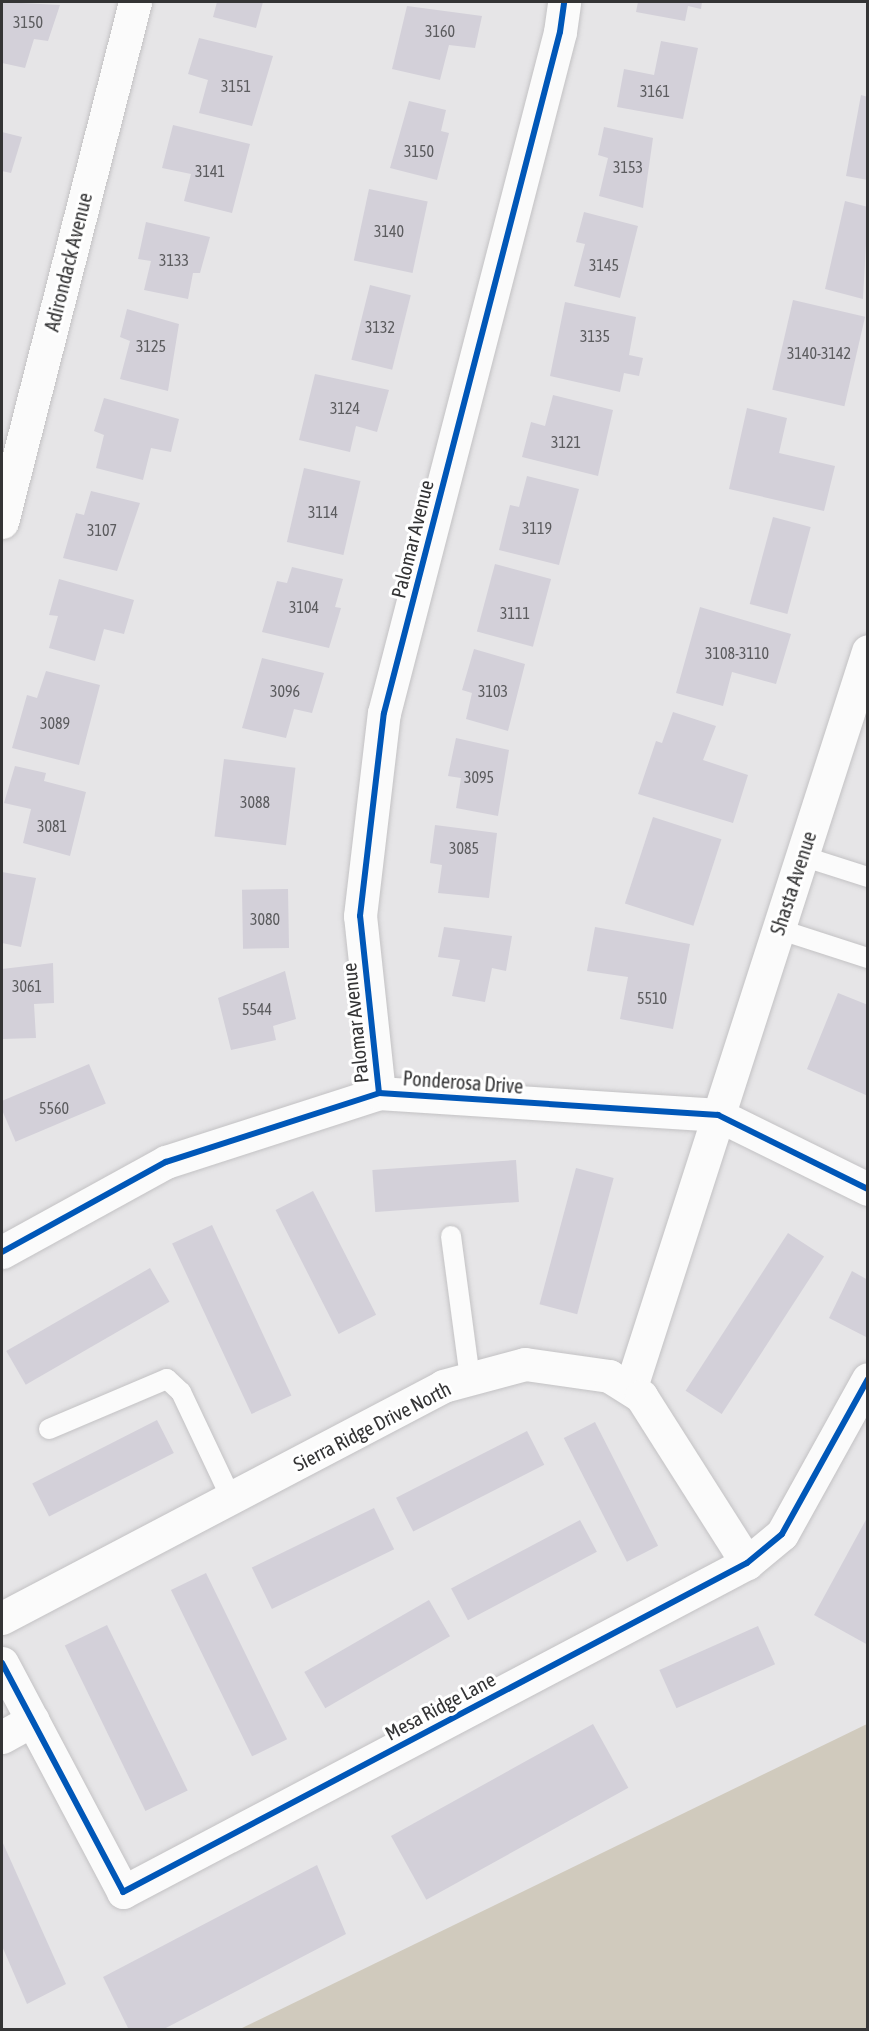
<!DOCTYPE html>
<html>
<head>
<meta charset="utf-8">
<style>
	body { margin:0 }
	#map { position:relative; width:869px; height:2031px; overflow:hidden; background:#e6e5e7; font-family:"Asap Condensed",sans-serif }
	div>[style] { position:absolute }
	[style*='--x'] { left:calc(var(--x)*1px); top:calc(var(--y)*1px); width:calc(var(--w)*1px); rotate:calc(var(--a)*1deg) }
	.green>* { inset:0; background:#d0cabd }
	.building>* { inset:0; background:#d3d0d9; transform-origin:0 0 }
	.roads { filter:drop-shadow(0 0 2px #c3c2c4) drop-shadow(0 0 2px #c3c2c4) }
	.lane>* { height:20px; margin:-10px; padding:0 10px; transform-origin:10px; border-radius:10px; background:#fbfbfb }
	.street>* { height:33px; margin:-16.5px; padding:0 16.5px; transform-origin:16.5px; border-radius:16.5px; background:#fbfbfb }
	.cycleway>* { height:6px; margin:-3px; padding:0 3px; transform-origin:3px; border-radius:3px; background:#0057b8 }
	span { translate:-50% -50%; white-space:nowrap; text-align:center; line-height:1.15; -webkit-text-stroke:6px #fff; paint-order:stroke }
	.number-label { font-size:16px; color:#5c5c5f }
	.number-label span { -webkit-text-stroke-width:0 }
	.street-label { font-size:20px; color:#343435 }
	.frame { position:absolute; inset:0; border:3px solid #343435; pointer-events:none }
</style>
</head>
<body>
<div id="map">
	<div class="green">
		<div style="clip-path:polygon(867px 1724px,867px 2029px,240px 2029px)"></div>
	</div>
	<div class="building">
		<div style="clip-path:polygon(2px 2px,60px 5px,48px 41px,34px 39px,25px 68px,2px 63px)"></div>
		<div style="clip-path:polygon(217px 2px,263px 2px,256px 28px,213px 17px)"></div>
		<div style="clip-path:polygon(638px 2px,702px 2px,701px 9px,688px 6px,685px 21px,636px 12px)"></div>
		<div style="clip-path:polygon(407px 6px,482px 16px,475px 48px,449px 45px,440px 80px,392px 69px)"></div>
		<div style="clip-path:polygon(199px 38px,273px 56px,252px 126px,199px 113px,208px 80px,188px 74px)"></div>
		<div style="clip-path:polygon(661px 41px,698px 48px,683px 119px,617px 107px,624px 69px,654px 75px)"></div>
		<div style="clip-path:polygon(861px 95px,868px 97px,868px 180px,846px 176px)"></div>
		<div style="clip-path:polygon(409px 101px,446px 110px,441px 131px,449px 133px,437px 180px,390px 168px)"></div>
		<div style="clip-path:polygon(173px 125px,250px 144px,232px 213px,184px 201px,191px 174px,162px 168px)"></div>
		<div style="clip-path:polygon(604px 127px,653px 138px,643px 208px,599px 196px,608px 158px,598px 155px)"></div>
		<div style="clip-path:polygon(2px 132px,22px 137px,11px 173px,2px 171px)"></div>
		<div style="left:369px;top:189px;width:60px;height:73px;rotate:12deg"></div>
		<div style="clip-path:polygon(845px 201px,868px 207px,863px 299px,825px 289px)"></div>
		<div style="clip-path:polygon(584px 212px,638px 226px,620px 298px,574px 286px,585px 244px,576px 242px)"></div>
		<div style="clip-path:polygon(146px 222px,210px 237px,200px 273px,193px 273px,188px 299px,144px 290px,151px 261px,138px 259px)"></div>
		<div style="left:370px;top:285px;width:42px;height:77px;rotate:14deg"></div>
		<div style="left:793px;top:300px;width:74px;height:92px;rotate:13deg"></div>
		<div style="clip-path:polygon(565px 302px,636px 317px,629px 355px,643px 358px,639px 376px,624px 373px,620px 392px,550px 376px)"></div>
		<div style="clip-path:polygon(127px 309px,179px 324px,168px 391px,120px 379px,130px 341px,120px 337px)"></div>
		<div style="clip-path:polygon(315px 374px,389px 390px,377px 432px,356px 426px,350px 452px,299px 440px)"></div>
		<div style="clip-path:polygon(553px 395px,613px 410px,598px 476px,522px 457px,531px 422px,545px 426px)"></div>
		<div style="clip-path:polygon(104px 398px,179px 419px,171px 452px,151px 448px,143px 480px,96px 468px,104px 435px,94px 431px)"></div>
		<div style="clip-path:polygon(747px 408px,787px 418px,779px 453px,835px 466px,824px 511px,729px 489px)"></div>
		<div style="left:304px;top:468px;width:58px;height:76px;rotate:13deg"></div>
		<div style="clip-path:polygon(527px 476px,579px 489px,559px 565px,499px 550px,510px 505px,519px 507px)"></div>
		<div style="clip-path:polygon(91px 491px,140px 503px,117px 571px,63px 558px,76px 513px,84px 515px)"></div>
		<div style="left:773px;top:517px;width:39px;height:90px;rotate:15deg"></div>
		<div style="left:495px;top:564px;width:58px;height:70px;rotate:15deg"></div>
		<div style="clip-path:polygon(292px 567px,343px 579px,335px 607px,341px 608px,329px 648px,262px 632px,277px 581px,287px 583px)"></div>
		<div style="clip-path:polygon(59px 579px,134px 600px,124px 634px,104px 629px,95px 661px,49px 648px,58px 616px,49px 615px)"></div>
		<div style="clip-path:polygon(700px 607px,791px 634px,776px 684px,732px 672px,723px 706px,676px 693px)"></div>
		<div style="clip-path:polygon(474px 649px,525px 664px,508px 731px,466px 719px,472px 693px,462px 690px)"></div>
		<div style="clip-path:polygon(262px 658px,324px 673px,312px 713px,294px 709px,286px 738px,242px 728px)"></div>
		<div style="clip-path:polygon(46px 671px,100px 685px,79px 765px,12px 748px,27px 695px,37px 698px)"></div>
		<div style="clip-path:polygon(673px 712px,716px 726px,703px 760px,748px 775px,733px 823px,638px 794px,656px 741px,662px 743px)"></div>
		<div style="clip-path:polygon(456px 738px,509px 750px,498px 816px,456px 808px,461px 778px,448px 776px)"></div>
		<div style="left:224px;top:759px;width:72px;height:78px;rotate:7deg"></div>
		<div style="clip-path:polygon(15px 766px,46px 773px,44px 781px,86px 792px,70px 856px,23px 843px,31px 809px,4px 803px)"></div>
		<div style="left:653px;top:817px;width:72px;height:91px;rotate:18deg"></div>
		<div style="clip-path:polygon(435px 825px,497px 833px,489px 898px,438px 893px,442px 865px,430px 863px)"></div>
		<div style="clip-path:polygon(2px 872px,36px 878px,21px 947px,2px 943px)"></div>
		<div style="left:288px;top:889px;width:59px;height:46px;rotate:89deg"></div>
		<div style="clip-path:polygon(444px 927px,512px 936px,506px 971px,492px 968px,485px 1002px,452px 996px,460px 960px,438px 957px)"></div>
		<div style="clip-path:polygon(595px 927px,690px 944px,673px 1029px,620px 1019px,628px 977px,587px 971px)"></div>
		<div style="clip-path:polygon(53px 963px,54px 1003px,34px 1004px,36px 1038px,2px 1039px,2px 969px)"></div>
		<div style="clip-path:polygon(285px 971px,296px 1019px,273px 1026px,276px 1040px,231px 1050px,218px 998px)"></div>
		<div style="clip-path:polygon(838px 993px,868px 1005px,868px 1096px,807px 1069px)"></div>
		<div style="left:89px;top:1064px;width:43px;height:98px;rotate:67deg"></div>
		<div style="left:516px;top:1160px;width:42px;height:144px;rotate:86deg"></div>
		<div style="left:576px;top:1168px;width:39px;height:141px;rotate:15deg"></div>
		<div style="left:313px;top:1191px;width:139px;height:42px;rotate:63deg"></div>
		<div style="left:212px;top:1225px;width:188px;height:44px;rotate:65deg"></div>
		<div style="left:788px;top:1233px;width:43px;height:188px;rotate:33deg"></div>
		<div style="left:150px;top:1268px;width:39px;height:166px;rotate:60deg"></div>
		<div style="clip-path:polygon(852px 1271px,868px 1280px,868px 1338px,829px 1318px)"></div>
		<div style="left:157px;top:1420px;width:37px;height:140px;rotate:63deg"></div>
		<div style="left:595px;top:1422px;width:139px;height:35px;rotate:63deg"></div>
		<div style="left:527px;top:1431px;width:38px;height:147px;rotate:63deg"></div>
		<div style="left:374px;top:1508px;width:46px;height:136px;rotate:64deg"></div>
		<div style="clip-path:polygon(868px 1516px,868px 1645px,814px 1615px)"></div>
		<div style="left:580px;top:1520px;width:36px;height:146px;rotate:62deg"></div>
		<div style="left:206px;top:1573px;width:185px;height:39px;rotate:64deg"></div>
		<div style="left:429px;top:1600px;width:42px;height:144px;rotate:60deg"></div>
		<div style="left:107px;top:1625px;width:184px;height:47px;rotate:64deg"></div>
		<div style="left:758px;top:1626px;width:42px;height:108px;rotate:66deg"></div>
		<div style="left:593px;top:1724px;width:73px;height:231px;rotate:61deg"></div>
		<div style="clip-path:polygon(2px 1841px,66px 1984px,27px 2004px,2px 1946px)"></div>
		<div style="clip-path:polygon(317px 1865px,346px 1934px,162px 2030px,129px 2030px,103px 1977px)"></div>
	</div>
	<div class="roads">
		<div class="lane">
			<div style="--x:802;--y:856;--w:69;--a:17.7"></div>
			<div style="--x:778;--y:929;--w:95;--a:17.9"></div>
			<div style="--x:451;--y:1236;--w:144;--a:82.4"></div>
			<div style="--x:49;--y:1429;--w:128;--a:-23"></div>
			<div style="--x:167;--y:1379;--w:19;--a:43"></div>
			<div style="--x:181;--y:1392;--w:117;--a:64.7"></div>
		</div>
		<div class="street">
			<div style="--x:2;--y:522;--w:537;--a:-75.65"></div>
			<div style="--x:379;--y:1093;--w:178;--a:-96.1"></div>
			<div style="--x:360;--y:916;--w:204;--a:-83.3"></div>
			<div style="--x:384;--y:713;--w:703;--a:-75.51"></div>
			<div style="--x:560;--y:32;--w:30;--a:-82"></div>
			<div style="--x:2;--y:1252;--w:187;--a:-28.8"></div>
			<div style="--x:166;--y:1162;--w:224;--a:-17.9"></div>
			<div style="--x:379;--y:1093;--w:340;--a:3.7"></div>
			<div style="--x:718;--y:1115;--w:167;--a:26.3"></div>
			<div style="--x:631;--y:1387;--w:773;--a:-72.15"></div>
			<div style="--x:2;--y:1618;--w:498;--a:-27.7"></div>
			<div style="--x:443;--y:1386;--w:85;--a:-15"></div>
			<div style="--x:525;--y:1364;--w:85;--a:8.1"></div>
			<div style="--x:609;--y:1376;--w:38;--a:32"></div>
			<div style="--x:641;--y:1396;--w:198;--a:57.6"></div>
			<div style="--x:2;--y:1663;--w:259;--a:62.1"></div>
			<div style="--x:123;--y:1892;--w:705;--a:-27.8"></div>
			<div style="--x:747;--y:1563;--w:45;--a:-39.6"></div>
			<div style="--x:782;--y:1534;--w:177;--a:-61"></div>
			<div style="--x:2;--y:1737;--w:35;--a:-29"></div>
		</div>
	</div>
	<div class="cycleway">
		<div style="--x:379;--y:1093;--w:178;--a:-96.1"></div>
		<div style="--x:360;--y:916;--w:204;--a:-83.3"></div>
		<div style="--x:384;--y:713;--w:703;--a:-75.51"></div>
		<div style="--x:560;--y:32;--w:30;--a:-82"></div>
		<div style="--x:2;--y:1252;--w:187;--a:-28.8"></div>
		<div style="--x:166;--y:1162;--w:224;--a:-17.9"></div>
		<div style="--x:379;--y:1093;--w:340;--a:3.7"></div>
		<div style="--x:718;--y:1115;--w:167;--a:26.3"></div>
		<div style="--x:2;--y:1663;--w:259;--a:62.1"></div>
		<div style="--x:123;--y:1892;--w:705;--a:-27.8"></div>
		<div style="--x:747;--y:1563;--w:45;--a:-39.6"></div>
		<div style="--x:782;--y:1534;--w:177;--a:-61"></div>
	</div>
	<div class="number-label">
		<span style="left:28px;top:22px">3150</span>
		<span style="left:440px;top:31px">3160</span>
		<span style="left:236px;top:86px">3151</span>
		<span style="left:655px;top:91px">3161</span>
		<span style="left:419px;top:151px">3150</span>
		<span style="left:628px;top:167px">3153</span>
		<span style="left:210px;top:171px">3141</span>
		<span style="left:389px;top:231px">3140</span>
		<span style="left:174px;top:260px">3133</span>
		<span style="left:604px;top:265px">3145</span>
		<span style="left:380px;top:327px">3132</span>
		<span style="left:595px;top:336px">3135</span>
		<span style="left:151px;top:346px">3125</span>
		<span style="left:819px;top:353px">3140-3142</span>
		<span style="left:345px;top:408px">3124</span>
		<span style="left:566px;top:442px">3121</span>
		<span style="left:323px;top:512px">3114</span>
		<span style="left:537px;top:528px">3119</span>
		<span style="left:102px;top:530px">3107</span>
		<span style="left:304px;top:607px">3104</span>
		<span style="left:515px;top:613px">3111</span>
		<span style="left:737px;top:653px">3108-3110</span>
		<span style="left:285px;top:691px">3096</span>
		<span style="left:493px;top:691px">3103</span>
		<span style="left:55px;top:723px">3089</span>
		<span style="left:479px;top:777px">3095</span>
		<span style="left:255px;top:802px">3088</span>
		<span style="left:52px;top:826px">3081</span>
		<span style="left:464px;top:848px">3085</span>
		<span style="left:265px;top:919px">3080</span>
		<span style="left:27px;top:986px">3061</span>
		<span style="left:652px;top:998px">5510</span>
		<span style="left:257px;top:1009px">5544</span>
		<span style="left:54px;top:1108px">5560</span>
	</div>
	<div class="street-label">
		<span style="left:68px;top:262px;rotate:-76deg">Adirondack Avenue</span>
		<span style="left:412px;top:539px;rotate:-76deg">Palomar Avenue</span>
		<span style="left:793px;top:883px;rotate:-72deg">Shasta Avenue</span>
		<span style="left:355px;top:1023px;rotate:-96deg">Palomar Avenue</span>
		<span style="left:463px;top:1082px;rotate:4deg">Ponderosa Drive</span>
		<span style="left:372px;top:1426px;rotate:-27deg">Sierra Ridge Drive North</span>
		<span style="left:440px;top:1706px;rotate:-28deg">Mesa Ridge Lane</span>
	</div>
	<div class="frame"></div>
</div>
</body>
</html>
